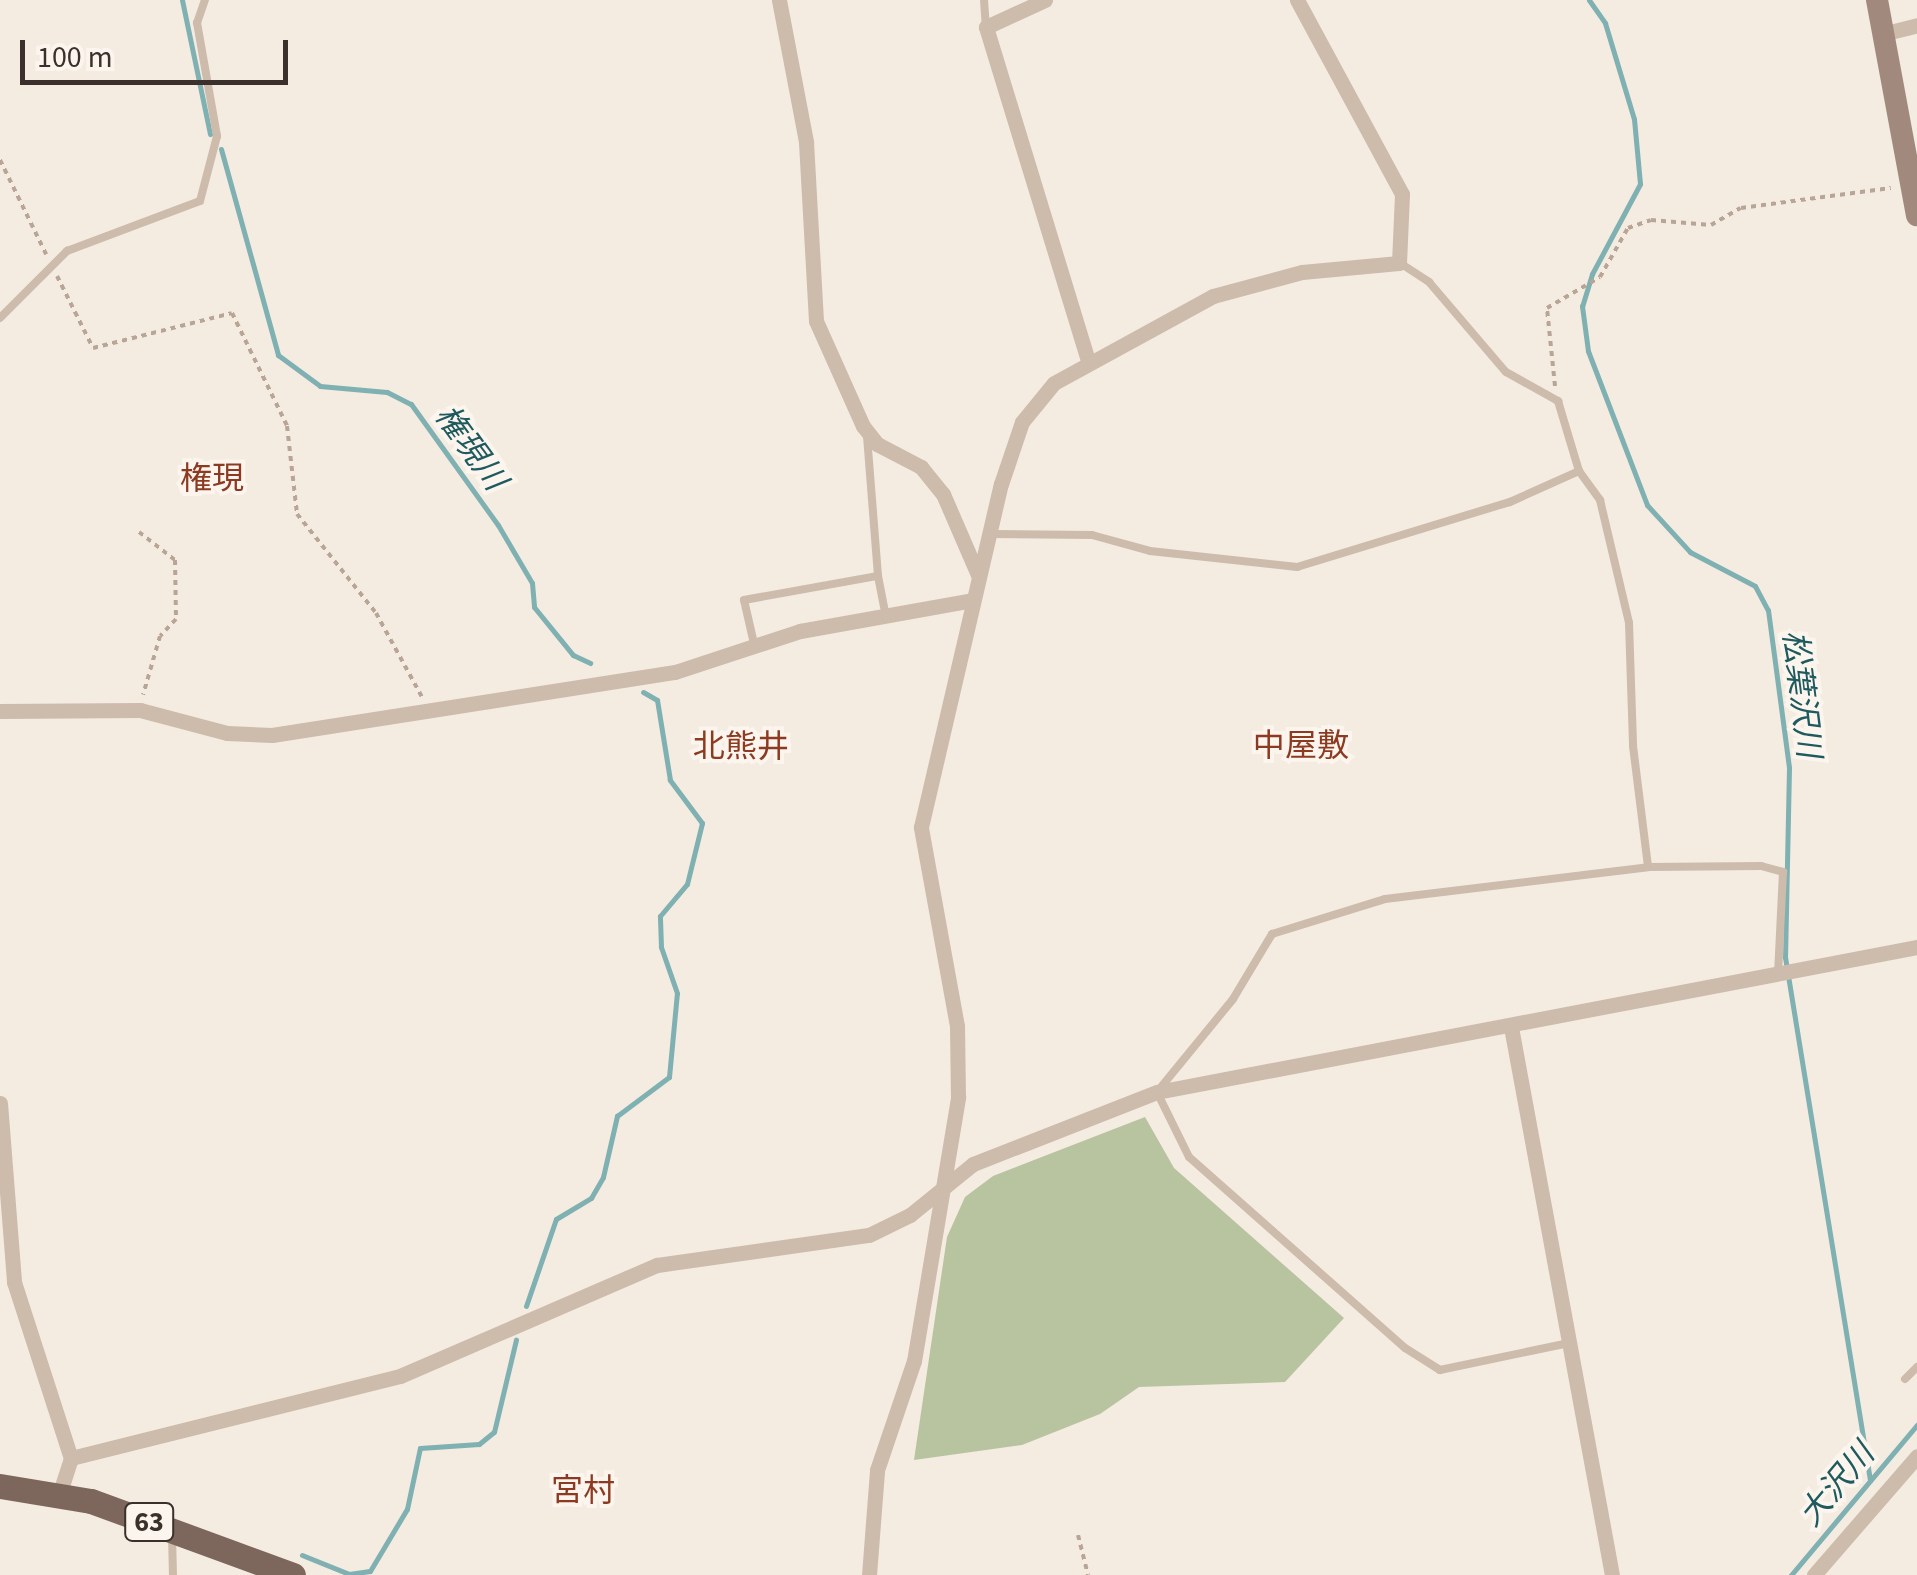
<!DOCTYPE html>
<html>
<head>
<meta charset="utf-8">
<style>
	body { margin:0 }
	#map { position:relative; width:1917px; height:1575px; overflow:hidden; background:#f4ebe1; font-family:"Source Sans 3","Noto Sans JP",sans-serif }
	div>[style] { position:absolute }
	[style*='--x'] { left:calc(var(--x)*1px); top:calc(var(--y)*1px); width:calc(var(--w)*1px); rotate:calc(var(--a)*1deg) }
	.green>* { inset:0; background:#b8c4a0 }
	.stream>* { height:5px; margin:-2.5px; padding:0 2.5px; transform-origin:2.5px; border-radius:2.5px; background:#7fb0b2 }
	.path>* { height:4px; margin-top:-2px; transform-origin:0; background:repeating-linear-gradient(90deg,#b9a596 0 5px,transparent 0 10px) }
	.lane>* { height:8px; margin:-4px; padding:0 4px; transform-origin:4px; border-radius:4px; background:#cdbbac }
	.street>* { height:15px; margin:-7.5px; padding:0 7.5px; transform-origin:7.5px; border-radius:7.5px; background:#cdbbac }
	.secondary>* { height:22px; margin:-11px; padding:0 11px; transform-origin:11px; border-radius:11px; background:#a18a7d }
	.primary>* { height:25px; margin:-12.5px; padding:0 12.5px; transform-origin:12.5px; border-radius:12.5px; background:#7d675c }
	span { translate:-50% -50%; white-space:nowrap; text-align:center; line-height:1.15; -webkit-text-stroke:8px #fbf5ee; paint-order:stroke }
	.shield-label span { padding:2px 8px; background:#fbf5ee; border:2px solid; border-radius:8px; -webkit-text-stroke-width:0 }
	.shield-label { font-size:28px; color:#3b302b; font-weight:700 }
	.water-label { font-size:32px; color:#1f5a5e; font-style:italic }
	.neighbourhood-label { font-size:32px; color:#8c3b22 }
	.scale { position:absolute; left:20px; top:40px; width:268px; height:45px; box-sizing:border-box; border:5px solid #3b302b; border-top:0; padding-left:12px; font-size:30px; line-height:35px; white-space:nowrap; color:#3b302b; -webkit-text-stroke:8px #fbf5ee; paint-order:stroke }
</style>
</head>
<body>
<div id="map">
	<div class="green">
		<div style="clip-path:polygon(1145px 1117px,1174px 1168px,1344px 1318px,1285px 1382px,1139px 1387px,1100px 1414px,1022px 1445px,914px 1460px,947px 1237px,965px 1197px,993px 1176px)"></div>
	</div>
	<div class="stream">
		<div style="--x:182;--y:0;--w:137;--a:78.2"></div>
		<div style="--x:1589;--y:0;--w:28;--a:55"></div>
		<div style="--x:1605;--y:23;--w:100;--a:73.2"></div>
		<div style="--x:1634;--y:119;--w:65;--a:84.7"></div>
		<div style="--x:1640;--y:184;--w:102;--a:118.1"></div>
		<div style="--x:1592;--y:274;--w:34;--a:107"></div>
		<div style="--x:1582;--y:306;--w:45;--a:82.4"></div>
		<div style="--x:1588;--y:351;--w:165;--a:69"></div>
		<div style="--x:1647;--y:505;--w:64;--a:47.5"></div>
		<div style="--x:1690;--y:552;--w:73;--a:27.6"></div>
		<div style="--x:1755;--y:586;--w:27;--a:62"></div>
		<div style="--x:1768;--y:610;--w:159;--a:82.4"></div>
		<div style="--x:1789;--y:768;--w:189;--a:91.2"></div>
		<div style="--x:1785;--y:957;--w:530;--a:80.77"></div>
		<div style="--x:221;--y:149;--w:214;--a:74.5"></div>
		<div style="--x:278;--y:355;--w:52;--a:36.4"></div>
		<div style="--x:320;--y:386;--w:67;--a:5.1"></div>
		<div style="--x:387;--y:392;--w:27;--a:27"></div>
		<div style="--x:411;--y:404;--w:149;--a:54.3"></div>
		<div style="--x:498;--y:525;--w:67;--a:59.6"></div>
		<div style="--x:532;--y:583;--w:24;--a:85"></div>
		<div style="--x:534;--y:607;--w:62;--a:50.9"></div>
		<div style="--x:573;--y:655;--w:19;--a:25"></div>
		<div style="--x:526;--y:1306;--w:92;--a:-71"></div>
		<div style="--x:556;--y:1219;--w:41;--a:-31"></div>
		<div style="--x:591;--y:1198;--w:24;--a:-60"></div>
		<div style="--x:603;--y:1177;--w:63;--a:-77.1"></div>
		<div style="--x:617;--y:1116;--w:65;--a:-36.9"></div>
		<div style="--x:669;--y:1077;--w:84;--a:-84.6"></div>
		<div style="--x:677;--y:993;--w:49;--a:-109.2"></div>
		<div style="--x:661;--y:947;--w:31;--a:-92"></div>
		<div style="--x:660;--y:916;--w:42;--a:-49.8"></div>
		<div style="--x:687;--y:884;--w:63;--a:-76.2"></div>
		<div style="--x:702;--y:823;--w:54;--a:-126.7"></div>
		<div style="--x:670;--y:780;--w:81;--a:-99.2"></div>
		<div style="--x:657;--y:700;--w:16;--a:-150"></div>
		<div style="--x:302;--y:1555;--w:51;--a:22"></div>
		<div style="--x:349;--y:1574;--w:21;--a:-8"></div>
		<div style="--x:370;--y:1571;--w:72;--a:-59.2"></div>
		<div style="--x:407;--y:1509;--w:62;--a:-78"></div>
		<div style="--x:420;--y:1448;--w:59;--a:-3.9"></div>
		<div style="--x:479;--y:1444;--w:19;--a:-39"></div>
		<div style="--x:494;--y:1432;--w:95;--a:-76.6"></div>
		<div style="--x:1791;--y:1575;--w:196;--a:-50"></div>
	</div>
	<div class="path">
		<div style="--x:0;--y:160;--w:105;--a:63.9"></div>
		<div style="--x:57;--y:276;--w:80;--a:63.4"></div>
		<div style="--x:93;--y:348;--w:143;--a:-14.1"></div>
		<div style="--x:232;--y:313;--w:126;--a:64"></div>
		<div style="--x:287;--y:426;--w:89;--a:83.5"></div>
		<div style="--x:297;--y:514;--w:127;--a:51.4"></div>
		<div style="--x:376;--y:613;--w:96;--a:61.3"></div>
		<div style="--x:1555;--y:386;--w:78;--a:-95.9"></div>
		<div style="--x:1547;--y:308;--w:61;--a:-30.3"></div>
		<div style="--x:1600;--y:277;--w:56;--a:-60.3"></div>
		<div style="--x:1628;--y:228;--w:24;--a:-19"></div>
		<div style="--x:1651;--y:220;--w:60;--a:4.8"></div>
		<div style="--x:1711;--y:225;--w:34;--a:-30"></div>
		<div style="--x:1741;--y:208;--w:151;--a:-7.6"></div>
		<div style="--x:139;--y:532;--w:46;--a:37.9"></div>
		<div style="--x:175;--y:560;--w:59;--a:89"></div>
		<div style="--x:176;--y:619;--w:23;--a:133"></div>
		<div style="--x:160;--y:636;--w:61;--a:106.1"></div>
		<div style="--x:1078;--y:1535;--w:41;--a:76"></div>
	</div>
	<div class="lane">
		<div style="--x:984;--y:0;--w:27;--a:86"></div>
		<div style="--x:1400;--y:263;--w:35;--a:33"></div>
		<div style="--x:1429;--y:282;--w:118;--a:49.5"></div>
		<div style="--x:1506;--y:372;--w:60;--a:29.1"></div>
		<div style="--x:1558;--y:401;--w:73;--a:73.3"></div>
		<div style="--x:1579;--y:471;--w:36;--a:54"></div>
		<div style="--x:1600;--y:500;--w:126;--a:76.7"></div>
		<div style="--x:1629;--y:623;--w:123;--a:88.1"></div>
		<div style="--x:1633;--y:746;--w:122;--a:82.9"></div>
		<div style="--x:0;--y:318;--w:95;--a:-45"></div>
		<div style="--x:67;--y:251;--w:142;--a:-20.6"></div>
		<div style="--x:200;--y:201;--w:67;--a:-75.3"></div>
		<div style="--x:217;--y:136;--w:115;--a:-100"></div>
		<div style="--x:197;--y:23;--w:24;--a:-71"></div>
		<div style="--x:867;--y:436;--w:140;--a:85.5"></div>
		<div style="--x:991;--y:534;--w:101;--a:0.6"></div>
		<div style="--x:1092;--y:535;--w:60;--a:15.4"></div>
		<div style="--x:1150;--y:551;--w:148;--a:6.2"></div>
		<div style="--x:1297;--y:567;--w:223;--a:-17"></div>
		<div style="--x:1510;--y:502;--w:76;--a:-24.2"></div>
		<div style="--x:755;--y:648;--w:49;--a:-102.9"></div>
		<div style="--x:744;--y:600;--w:136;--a:-10.2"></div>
		<div style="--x:878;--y:576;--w:38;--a:79"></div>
		<div style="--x:1569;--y:1343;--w:132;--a:168.2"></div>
		<div style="--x:1440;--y:1370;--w:41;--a:-147.8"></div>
		<div style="--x:1405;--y:1348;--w:288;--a:-138.5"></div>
		<div style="--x:1189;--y:1157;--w:72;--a:-116.2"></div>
		<div style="--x:1157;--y:1092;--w:120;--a:-50.7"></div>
		<div style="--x:1233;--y:999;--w:76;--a:-59"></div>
		<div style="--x:1272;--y:934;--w:118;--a:-17.2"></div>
		<div style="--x:1385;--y:899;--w:265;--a:-6.9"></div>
		<div style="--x:1648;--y:867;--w:113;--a:-0.5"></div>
		<div style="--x:1761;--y:866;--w:23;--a:15"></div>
		<div style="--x:1783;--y:872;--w:101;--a:92.8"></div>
		<div style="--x:1905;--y:1379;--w:17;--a:-45"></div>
		<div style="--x:172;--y:1535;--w:40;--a:88.6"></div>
	</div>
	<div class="street">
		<div style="--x:779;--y:0;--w:145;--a:79.2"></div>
		<div style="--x:806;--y:142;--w:179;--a:86.8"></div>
		<div style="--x:816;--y:321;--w:115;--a:65.9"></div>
		<div style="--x:863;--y:426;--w:23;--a:52"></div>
		<div style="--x:877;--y:444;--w:50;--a:27.6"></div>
		<div style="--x:921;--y:467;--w:35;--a:51"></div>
		<div style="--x:943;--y:494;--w:88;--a:66.6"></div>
		<div style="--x:1045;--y:0;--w:65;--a:155.4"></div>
		<div style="--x:986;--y:27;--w:351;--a:73"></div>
		<div style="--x:1882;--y:34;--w:36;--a:-14"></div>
		<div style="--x:0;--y:711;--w:140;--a:-0.4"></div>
		<div style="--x:140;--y:710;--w:90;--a:14.8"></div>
		<div style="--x:227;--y:733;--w:45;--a:2.5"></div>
		<div style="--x:272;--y:735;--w:408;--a:-8.9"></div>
		<div style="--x:675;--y:672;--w:132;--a:-18.2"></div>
		<div style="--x:800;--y:631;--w:175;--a:-10.2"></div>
		<div style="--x:1511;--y:1027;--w:557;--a:79.56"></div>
		<div style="--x:0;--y:1103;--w:180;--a:85.5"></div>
		<div style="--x:14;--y:1282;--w:185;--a:72.1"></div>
		<div style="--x:60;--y:1492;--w:36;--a:-72"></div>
		<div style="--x:71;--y:1458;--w:339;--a:-14"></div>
		<div style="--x:400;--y:1376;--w:280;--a:-23.4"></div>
		<div style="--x:657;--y:1265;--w:214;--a:-8.1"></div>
		<div style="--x:869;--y:1235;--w:46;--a:-26"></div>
		<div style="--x:910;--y:1215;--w:81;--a:-39"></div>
		<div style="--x:973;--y:1164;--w:198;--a:-21.4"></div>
		<div style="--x:1157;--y:1092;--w:774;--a:-10.8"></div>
		<div style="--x:869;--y:1575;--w:105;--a:-85.6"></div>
		<div style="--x:877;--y:1470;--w:115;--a:-71.3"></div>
		<div style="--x:914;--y:1361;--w:268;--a:-80.5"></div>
		<div style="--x:958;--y:1097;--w:71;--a:-90.8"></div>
		<div style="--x:957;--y:1026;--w:202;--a:-100.3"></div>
		<div style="--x:921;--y:827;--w:352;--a:-76.9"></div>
		<div style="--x:1001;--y:484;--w:65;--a:-71.3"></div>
		<div style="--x:1022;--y:422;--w:50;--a:-50.6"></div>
		<div style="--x:1054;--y:383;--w:181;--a:-28.7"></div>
		<div style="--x:1213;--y:296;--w:92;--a:-15.1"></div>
		<div style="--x:1302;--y:272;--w:97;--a:-5.3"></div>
		<div style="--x:1399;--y:263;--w:69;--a:-87.5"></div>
		<div style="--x:1402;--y:194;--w:221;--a:-118.4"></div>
		<div style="--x:1814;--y:1575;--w:157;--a:-49.1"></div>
	</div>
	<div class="secondary">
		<div style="--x:1877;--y:0;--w:219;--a:79.5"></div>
	</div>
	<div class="primary">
		<div style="--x:0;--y:1486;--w:92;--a:9.4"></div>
		<div style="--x:91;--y:1501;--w:215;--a:20.1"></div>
	</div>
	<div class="shield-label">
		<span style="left:149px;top:1522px">63</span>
	</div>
	<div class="water-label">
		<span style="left:470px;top:448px;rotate:54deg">権現川</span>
		<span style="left:1801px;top:694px;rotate:83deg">松葉沢川</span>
		<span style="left:1837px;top:1485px;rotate:-50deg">大沢川</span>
	</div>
	<div class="neighbourhood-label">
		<span style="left:212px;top:479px">権現</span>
		<span style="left:1301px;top:746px">中屋敷</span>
		<span style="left:741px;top:747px">北熊井</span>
		<span style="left:583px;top:1491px">宮村</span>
	</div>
	<div class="scale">100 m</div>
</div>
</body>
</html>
